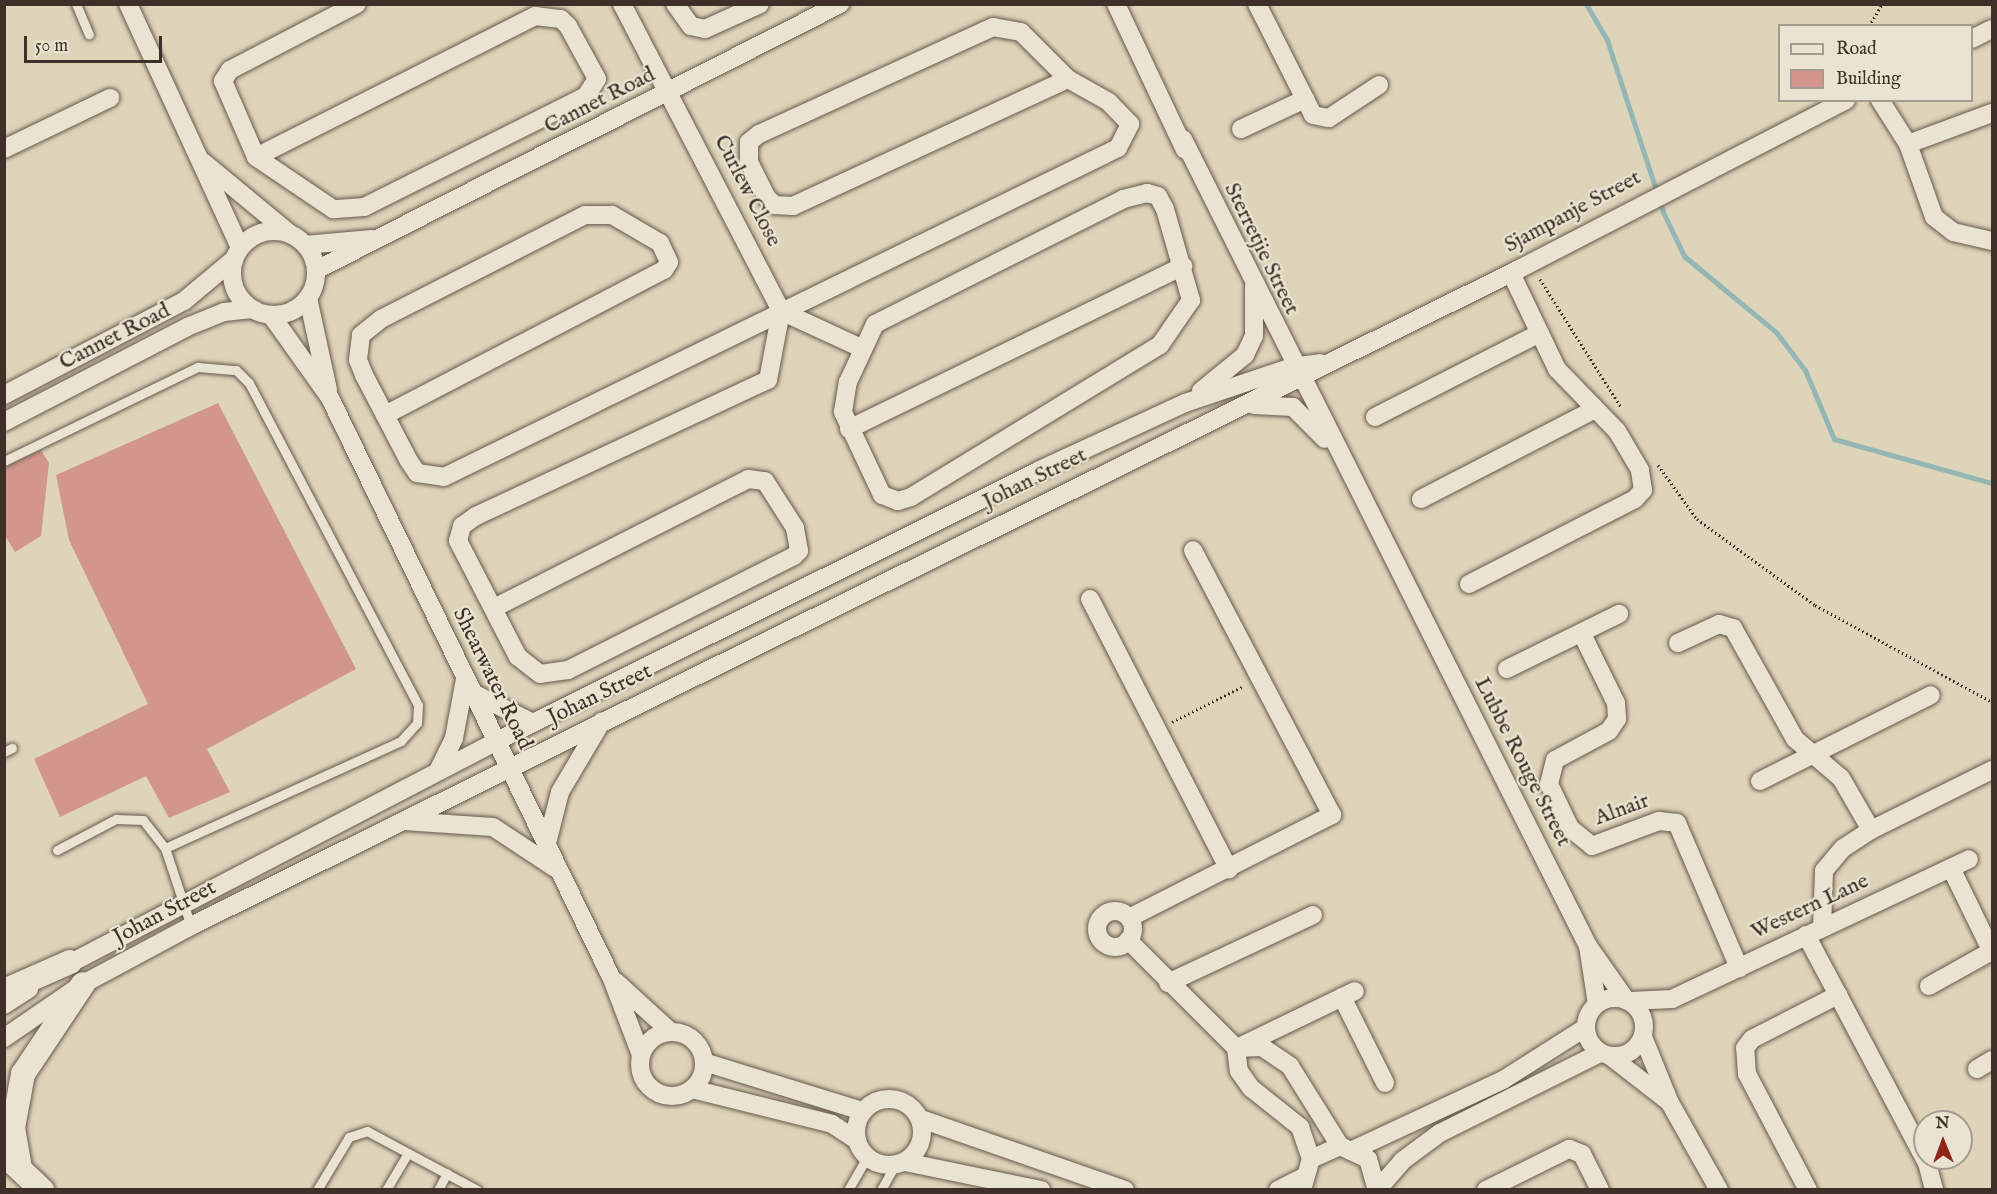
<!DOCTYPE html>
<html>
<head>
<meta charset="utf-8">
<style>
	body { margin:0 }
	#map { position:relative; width:1997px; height:1194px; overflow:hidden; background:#ded4b9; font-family:"IM FELL English",serif }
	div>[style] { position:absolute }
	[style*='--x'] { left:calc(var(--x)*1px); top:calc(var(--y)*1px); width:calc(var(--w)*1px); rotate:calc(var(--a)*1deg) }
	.stream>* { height:5px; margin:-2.5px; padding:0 2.5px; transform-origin:2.5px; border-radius:2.5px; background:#94b7b4 }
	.building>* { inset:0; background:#d2968c }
	.path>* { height:3px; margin-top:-1.5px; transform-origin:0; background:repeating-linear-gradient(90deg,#3e2f28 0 1.5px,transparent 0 4.5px) }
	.roads { filter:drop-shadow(0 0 2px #66584c) drop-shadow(0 0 2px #66584c) }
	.service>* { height:9px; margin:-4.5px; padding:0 4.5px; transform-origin:4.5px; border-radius:4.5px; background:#eae3d2 }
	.minor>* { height:18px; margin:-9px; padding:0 9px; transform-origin:9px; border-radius:9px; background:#eae3d2 }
	.minor>.ring { margin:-9px; padding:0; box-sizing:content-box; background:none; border:18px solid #eae3d2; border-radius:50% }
	.secondary>* { height:24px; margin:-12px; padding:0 12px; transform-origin:12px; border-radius:12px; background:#eae3d2 }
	span { translate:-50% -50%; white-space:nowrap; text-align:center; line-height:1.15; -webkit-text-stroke:4.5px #eae3d2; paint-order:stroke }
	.street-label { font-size:22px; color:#3e2f28 }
	.frame { position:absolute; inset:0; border:6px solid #3e2f28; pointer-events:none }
	.legend { position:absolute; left:1778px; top:24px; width:195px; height:78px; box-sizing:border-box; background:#eae3d2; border:2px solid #a59b8e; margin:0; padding:8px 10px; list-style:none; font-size:18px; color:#3e2f28 }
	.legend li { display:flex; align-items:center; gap:12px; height:30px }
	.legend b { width:30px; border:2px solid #a59b8e }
	.north { position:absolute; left:1913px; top:1110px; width:60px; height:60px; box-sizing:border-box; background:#eae3d2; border:2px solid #a59b8e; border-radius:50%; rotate:359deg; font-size:16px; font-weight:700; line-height:24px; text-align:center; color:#3e2f28 }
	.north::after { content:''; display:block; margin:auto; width:21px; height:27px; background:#8f2418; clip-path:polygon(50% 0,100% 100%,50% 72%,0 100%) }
	.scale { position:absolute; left:24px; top:36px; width:138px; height:27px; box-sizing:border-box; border:3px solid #3e2f28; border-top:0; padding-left:8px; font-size:18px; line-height:21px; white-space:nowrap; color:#3e2f28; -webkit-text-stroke:4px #eae3d2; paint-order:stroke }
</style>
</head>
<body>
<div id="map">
	<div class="stream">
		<div style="--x:1586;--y:4;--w:42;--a:59.7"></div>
		<div style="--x:1607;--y:40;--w:183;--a:71.9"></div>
		<div style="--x:1664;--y:214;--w:47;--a:64.5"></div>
		<div style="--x:1684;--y:256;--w:119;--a:39.6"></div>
		<div style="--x:1776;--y:332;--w:48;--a:52.7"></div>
		<div style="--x:1805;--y:370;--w:75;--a:67.2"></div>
		<div style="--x:1834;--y:439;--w:164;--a:15.6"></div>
	</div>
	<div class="building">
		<div style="clip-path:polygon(218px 403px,356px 669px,207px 749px,230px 792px,169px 818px,146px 776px,60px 817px,34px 759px,148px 704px,69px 540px,56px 475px)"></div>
		<div style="clip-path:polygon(41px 450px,49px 463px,41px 536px,15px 552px,4px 534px,4px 468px)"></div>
	</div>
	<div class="path">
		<div style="--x:1869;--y:26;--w:26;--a:-59"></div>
		<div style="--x:1540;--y:279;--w:151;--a:57.7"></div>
		<div style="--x:1658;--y:465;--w:67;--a:54.2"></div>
		<div style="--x:1697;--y:519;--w:146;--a:36.1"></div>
		<div style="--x:1815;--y:605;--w:202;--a:28.7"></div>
		<div style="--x:1172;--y:722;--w:80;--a:-26.6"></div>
	</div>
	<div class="roads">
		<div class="service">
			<div style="--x:76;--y:4;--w:33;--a:67"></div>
			<div style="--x:4;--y:461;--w:216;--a:-25.9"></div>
			<div style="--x:198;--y:367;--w:38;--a:5"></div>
			<div style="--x:236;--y:370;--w:18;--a:45"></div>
			<div style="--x:249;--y:383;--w:364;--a:62.3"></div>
			<div style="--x:418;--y:705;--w:18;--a:93"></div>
			<div style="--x:417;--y:723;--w:24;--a:132"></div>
			<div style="--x:401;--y:741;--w:259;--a:155.6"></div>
			<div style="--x:4;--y:752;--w:9;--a:-27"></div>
			<div style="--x:57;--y:850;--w:67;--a:-27.7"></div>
			<div style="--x:116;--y:819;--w:27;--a:2"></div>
			<div style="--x:143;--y:820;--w:36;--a:52"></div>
			<div style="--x:165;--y:848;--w:82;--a:71.6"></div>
			<div style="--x:317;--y:1190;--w:62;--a:-58.9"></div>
			<div style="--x:349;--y:1137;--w:19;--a:-18"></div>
			<div style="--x:367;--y:1131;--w:125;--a:28.2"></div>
			<div style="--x:386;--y:1190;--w:43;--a:-59.3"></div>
			<div style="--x:438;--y:1190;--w:19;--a:-62"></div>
			<div style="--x:848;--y:1190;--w:38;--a:-60"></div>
			<div style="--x:881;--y:1190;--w:29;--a:-61"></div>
		</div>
		<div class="minor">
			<div style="--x:128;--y:4;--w:268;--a:65.3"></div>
			<div style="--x:622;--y:4;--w:346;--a:62.6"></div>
			<div style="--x:675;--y:4;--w:27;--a:54"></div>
			<div style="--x:691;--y:26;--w:14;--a:12"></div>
			<div style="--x:705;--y:29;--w:60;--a:-24.4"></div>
			<div style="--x:1116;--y:4;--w:161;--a:64.7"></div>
			<div style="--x:1257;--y:4;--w:124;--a:63.2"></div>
			<div style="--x:1313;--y:115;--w:16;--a:11"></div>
			<div style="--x:1329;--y:118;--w:60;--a:-33.4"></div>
			<div style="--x:1972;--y:39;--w:22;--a:-27"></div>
			<div style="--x:1880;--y:100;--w:52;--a:57.5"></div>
			<div style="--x:1908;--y:144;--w:77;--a:70.4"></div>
			<div style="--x:1934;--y:217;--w:24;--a:38"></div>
			<div style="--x:1953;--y:232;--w:40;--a:13"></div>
			<div style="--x:1241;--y:129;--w:71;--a:-25.1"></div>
			<div style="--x:1183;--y:139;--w:903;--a:63.35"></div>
			<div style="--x:1588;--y:946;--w:66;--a:54.9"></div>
			<div style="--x:1908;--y:144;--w:90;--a:-20.3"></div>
			<div style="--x:4;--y:149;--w:118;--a:-25.7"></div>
			<div style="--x:256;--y:157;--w:313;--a:-26.8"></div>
			<div style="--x:535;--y:16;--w:26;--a:7"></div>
			<div style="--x:561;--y:19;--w:10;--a:45"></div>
			<div style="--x:568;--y:26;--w:60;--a:61.3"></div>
			<div style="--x:597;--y:79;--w:20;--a:123"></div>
			<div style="--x:586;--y:96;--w:248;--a:153.4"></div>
			<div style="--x:364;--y:207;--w:31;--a:176"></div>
			<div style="--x:333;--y:209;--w:93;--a:-146"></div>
			<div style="--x:256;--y:157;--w:83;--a:-113.5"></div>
			<div style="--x:223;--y:81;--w:13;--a:-58"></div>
			<div style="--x:230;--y:70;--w:143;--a:-27.5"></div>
			<div style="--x:203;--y:162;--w:113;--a:39.6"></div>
			<div style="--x:1147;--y:193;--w:11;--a:15"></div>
			<div style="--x:1158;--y:196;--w:15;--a:62"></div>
			<div style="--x:1165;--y:209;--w:95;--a:74.1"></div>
			<div style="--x:1191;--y:300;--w:55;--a:124.6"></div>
			<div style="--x:1160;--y:345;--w:292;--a:148.6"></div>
			<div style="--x:911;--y:497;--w:14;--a:163"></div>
			<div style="--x:898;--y:501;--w:17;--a:-159"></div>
			<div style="--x:882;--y:495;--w:92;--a:-115.2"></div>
			<div style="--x:843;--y:412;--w:30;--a:-81"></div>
			<div style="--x:848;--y:382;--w:64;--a:-65"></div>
			<div style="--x:875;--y:324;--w:278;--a:-26.7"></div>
			<div style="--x:1123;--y:199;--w:25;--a:-14"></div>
			<div class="ring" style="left:232px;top:231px;width:66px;height:66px"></div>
			<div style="--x:305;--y:245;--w:67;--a:-5.1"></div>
			<div style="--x:316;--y:270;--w:588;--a:-26.91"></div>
			<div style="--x:308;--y:298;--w:94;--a:77.7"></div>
			<div style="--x:781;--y:311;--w:88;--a:24.8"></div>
			<div style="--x:271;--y:315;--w:102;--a:54.6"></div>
			<div style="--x:330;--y:398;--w:646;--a:64.11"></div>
			<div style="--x:612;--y:979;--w:81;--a:69.1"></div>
			<div style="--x:1201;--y:391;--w:57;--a:-39.3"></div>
			<div style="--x:1245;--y:355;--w:21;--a:-65"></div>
			<div style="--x:1254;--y:336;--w:49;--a:-90"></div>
			<div style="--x:4;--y:395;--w:203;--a:-27.6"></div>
			<div style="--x:184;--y:301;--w:64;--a:-39.9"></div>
			<div style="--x:1254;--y:405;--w:39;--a:3"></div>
			<div style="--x:1293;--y:407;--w:45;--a:45"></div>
			<div style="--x:385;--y:415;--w:314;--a:-27.5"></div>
			<div style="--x:664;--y:270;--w:9;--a:-58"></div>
			<div style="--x:669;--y:262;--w:21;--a:-115"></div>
			<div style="--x:660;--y:243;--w:56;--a:-149.7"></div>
			<div style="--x:612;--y:215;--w:27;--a:180"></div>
			<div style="--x:585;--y:215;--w:229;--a:153"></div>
			<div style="--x:381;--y:319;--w:26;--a:141"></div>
			<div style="--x:361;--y:335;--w:25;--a:97"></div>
			<div style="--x:358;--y:360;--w:16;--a:68"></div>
			<div style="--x:364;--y:375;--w:97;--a:62.4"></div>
			<div style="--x:409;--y:461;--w:14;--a:56"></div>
			<div style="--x:417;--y:473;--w:27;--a:8"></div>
			<div style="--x:444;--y:477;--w:750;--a:-26.02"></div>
			<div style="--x:1118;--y:148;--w:27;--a:-63"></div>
			<div style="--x:1130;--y:124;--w:30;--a:-134"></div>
			<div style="--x:1109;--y:102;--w:47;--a:-150.7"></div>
			<div style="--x:1068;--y:79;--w:66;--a:-135"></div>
			<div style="--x:1021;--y:32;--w:28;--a:-170"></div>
			<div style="--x:993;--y:27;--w:257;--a:155.4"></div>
			<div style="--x:759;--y:134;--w:13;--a:141"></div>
			<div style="--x:749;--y:142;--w:20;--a:90"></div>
			<div style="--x:749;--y:162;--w:40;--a:63.4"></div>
			<div style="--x:767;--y:198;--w:11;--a:41"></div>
			<div style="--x:775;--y:205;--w:18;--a:3"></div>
			<div style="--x:793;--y:206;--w:303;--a:-24.8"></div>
			<div style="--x:1375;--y:417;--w:185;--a:-27"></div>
			<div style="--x:4;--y:422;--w:206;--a:-27.4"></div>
			<div style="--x:187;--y:327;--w:40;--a:-22"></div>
			<div style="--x:224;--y:312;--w:28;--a:-6"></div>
			<div style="--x:849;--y:429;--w:372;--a:-26"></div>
			<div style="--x:1421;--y:499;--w:196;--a:-27.3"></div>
			<div style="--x:1469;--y:584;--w:186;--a:-27.1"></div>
			<div style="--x:1635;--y:499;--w:12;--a:-48"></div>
			<div style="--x:1643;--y:490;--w:20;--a:-99"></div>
			<div style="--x:1640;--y:470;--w:45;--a:-120.5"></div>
			<div style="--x:1617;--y:431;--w:86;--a:-134.1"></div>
			<div style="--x:1557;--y:369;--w:106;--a:-115.6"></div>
			<div style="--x:1090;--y:599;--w:304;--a:62.8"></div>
			<div style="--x:494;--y:608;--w:285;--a:-26.9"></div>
			<div style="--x:748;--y:479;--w:17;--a:7"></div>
			<div style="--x:765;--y:481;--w:56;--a:57.4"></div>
			<div style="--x:795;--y:528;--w:23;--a:80"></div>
			<div style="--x:799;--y:551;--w:7;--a:135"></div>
			<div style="--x:794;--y:556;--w:253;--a:153.2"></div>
			<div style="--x:568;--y:670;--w:28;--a:172"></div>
			<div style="--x:540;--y:674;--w:28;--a:-142"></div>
			<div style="--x:518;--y:657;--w:131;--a:-117.3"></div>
			<div style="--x:458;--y:541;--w:16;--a:-75"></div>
			<div style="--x:462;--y:526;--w:17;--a:-36"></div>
			<div style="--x:476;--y:516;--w:322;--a:-25"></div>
			<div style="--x:768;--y:380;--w:70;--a:-79.3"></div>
			<div style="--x:1582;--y:634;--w:77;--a:63.8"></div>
			<div style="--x:1616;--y:703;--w:16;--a:86"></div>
			<div style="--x:1617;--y:719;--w:14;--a:124"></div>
			<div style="--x:1609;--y:731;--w:61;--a:151.8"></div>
			<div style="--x:1555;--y:760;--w:25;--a:104"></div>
			<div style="--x:1549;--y:784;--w:49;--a:64.5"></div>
			<div style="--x:1570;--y:828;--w:28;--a:39"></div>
			<div style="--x:1592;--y:846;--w:72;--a:-20.5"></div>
			<div style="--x:1659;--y:821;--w:18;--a:6"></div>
			<div style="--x:1677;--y:823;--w:158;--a:66.8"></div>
			<div style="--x:1678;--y:643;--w:45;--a:-24.9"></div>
			<div style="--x:1719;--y:624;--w:15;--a:16"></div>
			<div style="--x:1733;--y:628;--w:127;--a:60.8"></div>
			<div style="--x:1795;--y:739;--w:60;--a:40.3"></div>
			<div style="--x:1841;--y:778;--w:60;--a:60"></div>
			<div style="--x:1871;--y:830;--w:33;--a:147"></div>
			<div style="--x:1843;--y:848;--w:30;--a:130"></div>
			<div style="--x:1824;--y:871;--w:57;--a:92"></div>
			<div style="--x:1507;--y:669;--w:125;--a:-26.2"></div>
			<div style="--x:471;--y:692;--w:69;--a:26.6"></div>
			<div style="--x:438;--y:771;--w:37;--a:-64"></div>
			<div style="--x:454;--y:738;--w:60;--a:-79.4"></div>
			<div style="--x:1760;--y:781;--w:191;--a:-26.7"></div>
			<div style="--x:404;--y:821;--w:89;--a:3.9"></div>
			<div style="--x:493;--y:827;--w:74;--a:33.5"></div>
			<div style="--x:1871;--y:830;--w:135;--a:-26.4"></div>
			<div style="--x:546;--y:847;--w:57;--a:-75.7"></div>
			<div style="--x:560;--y:792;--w:82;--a:-59.4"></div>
			<div style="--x:1951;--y:868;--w:93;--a:64"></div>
			<div class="ring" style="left:1097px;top:911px;width:18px;height:18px"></div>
			<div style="--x:1129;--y:918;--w:228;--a:-26.9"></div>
			<div style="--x:1332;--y:815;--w:299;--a:-117.7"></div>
			<div style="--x:1806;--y:935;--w:68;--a:61.9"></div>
			<div style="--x:1128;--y:940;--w:153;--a:45"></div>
			<div style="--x:1236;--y:1048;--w:23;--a:83"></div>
			<div style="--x:1239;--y:1071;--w:21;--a:55"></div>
			<div style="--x:1251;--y:1088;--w:63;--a:38.5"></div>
			<div style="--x:1300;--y:1127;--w:34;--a:71"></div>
			<div style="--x:1588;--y:946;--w:59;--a:81.2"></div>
			<div style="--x:59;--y:969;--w:492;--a:-27.5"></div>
			<div style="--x:495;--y:742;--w:609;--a:-26.52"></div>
			<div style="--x:1040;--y:470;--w:160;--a:-24.8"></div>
			<div style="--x:1185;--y:403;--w:113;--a:-18.6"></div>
			<div style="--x:1292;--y:367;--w:28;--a:-8"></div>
			<div style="--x:616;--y:982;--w:74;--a:42.3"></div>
			<div style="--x:1168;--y:983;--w:160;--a:-25.1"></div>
			<div style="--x:1929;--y:986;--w:72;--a:-29.1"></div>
			<div style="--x:1342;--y:997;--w:96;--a:63.4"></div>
			<div class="ring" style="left:1586px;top:998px;width:40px;height:40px"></div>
			<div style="--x:1630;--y:1001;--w:42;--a:-2.7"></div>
			<div style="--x:1672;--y:999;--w:328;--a:-25.2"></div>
			<div style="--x:4;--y:1005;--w:30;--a:-33"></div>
			<div class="ring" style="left:640px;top:1032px;width:46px;height:46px"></div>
			<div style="--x:1643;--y:1037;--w:71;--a:67.8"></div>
			<div style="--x:1670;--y:1103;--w:100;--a:60.6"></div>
			<div style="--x:4;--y:1038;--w:96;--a:-34.4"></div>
			<div style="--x:83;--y:984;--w:123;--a:-28.2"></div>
			<div style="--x:191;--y:926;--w:1482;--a:-26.32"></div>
			<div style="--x:1519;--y:269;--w:368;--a:-27.3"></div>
			<div style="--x:1243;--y:1045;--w:124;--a:-25.7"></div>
			<div style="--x:1236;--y:1048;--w:26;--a:-2"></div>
			<div style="--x:1262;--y:1047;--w:34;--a:34"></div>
			<div style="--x:1290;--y:1066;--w:94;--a:58"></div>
			<div style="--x:1610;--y:1056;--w:72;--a:37.7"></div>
			<div style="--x:704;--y:1062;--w:165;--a:17.2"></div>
			<div style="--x:1977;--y:1069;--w:17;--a:-31"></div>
			<div style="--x:692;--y:1089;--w:144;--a:14"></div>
			<div style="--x:832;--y:1124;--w:30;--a:33"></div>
			<div class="ring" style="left:856px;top:1099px;width:48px;height:48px"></div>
			<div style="--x:921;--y:1119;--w:216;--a:19.2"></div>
			<div style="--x:1355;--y:1149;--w:163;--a:-25"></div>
			<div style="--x:1503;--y:1080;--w:97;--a:-32.4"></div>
			<div style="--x:905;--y:1162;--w:139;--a:11.6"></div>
			<div style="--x:1378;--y:1189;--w:37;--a:-49"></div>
			<div style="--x:1402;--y:1161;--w:47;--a:-36.4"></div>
			<div style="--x:1440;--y:1133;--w:179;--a:-26.6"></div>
			<div style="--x:1278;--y:1190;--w:27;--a:-27"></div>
			<div style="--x:1302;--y:1190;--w:32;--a:-74"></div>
			<div style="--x:1311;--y:1159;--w:32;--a:-24"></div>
			<div style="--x:1340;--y:1146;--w:31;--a:25"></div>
			<div style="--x:1368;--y:1159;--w:32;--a:74"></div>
			<div style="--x:1486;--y:1190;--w:93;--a:-26.3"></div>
			<div style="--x:1569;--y:1149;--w:14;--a:21"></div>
			<div style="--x:1582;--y:1154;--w:40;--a:63.4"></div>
			<div style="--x:1808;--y:1190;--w:131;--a:-117.7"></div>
			<div style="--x:1747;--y:1074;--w:26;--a:-94"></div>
			<div style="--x:1745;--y:1048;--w:11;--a:-52"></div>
			<div style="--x:1752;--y:1039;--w:97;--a:-27.1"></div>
			<div style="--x:1838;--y:995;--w:190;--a:62.1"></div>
			<div style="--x:1927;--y:1163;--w:28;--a:75"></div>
		</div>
		<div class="secondary">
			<div style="--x:4;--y:991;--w:72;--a:-23.7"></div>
			<div style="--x:8;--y:1158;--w:47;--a:43.3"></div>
			<div style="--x:20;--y:1168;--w:41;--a:-99.9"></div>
			<div style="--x:13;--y:1128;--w:55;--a:-79.5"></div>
			<div style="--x:23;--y:1074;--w:108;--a:-56.3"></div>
		</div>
	</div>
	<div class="street-label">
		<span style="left:600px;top:101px;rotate:-27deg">Cannet Road</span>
		<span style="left:747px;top:191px;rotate:63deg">Curlew Close</span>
		<span style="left:1573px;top:212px;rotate:-28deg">Sjampanje Street</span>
		<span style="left:1261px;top:249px;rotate:64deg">Sterretjie Street</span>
		<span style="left:115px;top:337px;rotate:-27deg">Cannet Road</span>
		<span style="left:1035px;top:479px;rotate:-26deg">Johan Street</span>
		<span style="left:492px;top:679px;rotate:64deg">Shearwater Road</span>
		<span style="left:600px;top:695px;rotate:-26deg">Johan Street</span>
		<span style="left:1522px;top:762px;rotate:63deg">Lubbe Rouge Street</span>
		<span style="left:1622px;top:810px;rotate:-20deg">Alnair</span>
		<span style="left:1810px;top:907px;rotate:-25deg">Western Lane</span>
		<span style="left:165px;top:913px;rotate:-28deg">Johan Street</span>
	</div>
	<div class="frame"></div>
	<ul class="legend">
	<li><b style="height:8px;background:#eae3d2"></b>Road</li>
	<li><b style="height:16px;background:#d2968c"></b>Building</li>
	</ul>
	<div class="north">N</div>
	<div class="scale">50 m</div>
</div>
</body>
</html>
